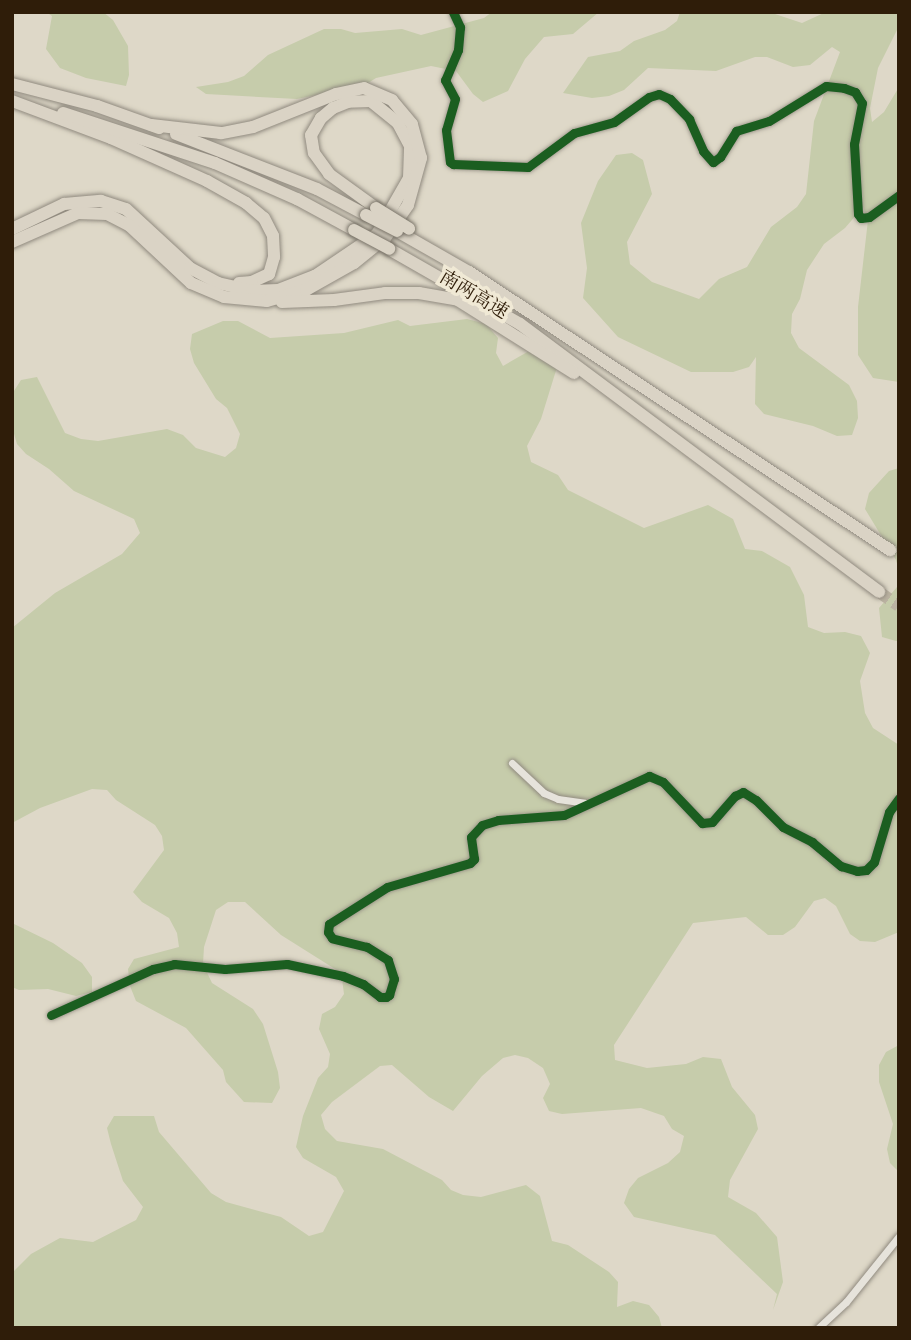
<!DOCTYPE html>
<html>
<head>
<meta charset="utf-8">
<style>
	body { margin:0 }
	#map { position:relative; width:911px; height:1340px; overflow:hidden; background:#ded8c8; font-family:"Old Standard TT","Noto Serif SC",serif }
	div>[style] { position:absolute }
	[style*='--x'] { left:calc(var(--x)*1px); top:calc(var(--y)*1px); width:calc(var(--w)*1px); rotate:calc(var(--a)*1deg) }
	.green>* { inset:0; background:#c6ccab }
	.motorway-tunnel>* { height:12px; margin-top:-6px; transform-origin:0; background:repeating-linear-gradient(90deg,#bbb3a2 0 12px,transparent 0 18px) }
	.roads { filter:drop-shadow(0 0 2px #908a7f) drop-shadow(0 0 2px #908a7f) }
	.minor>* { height:7px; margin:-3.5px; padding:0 3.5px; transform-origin:3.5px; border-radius:3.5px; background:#e6e3db }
	.motorway>* { height:12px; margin:-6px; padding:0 6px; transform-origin:6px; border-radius:6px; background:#dad3c5 }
	.bridges { filter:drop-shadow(0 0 2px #777166) drop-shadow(0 0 2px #777166) }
	.motorway-bridge>* { height:12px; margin:-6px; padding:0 6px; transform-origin:6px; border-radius:6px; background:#dad3c5 }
	.cycleway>* { height:9px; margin:-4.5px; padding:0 4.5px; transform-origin:4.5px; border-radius:4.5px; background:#1b5e20 }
	span { translate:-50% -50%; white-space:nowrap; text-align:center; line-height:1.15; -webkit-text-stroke:7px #f0e9d5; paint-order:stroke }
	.street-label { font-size:19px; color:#2f1d09 }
	.frame { position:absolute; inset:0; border:14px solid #2f1d09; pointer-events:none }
</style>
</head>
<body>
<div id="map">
	<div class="green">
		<div style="clip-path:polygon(46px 12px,103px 12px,113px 20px,128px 46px,129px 75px,126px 86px,86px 78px,60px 68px,46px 49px,52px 16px)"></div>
		<div style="clip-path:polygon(492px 12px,599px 12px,573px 34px,544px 37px,525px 59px,508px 91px,483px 102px,473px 94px,456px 71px,431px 66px,376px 78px,365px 85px,297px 99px,206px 94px,196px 87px,228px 82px,244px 76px,268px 55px,324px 29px,341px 29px,355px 33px,402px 29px,421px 35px,484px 18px)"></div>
		<div style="clip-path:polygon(680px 12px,769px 12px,802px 23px,826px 12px,899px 12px,899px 26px,878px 68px,870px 108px,872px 122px,884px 112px,899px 87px,899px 382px,873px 378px,858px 355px,858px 307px,868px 220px,863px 207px,845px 228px,824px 244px,807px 270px,800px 299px,792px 314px,791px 333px,799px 348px,849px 385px,857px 401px,858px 418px,852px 435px,837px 436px,813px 426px,764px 414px,755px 404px,756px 357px,749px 367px,733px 372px,691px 372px,618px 337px,583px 298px,587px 268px,581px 223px,598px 181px,616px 155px,632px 153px,643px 160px,652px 194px,627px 242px,630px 264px,652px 282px,699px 299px,719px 279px,747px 267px,771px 227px,797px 207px,806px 194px,814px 121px,840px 52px,832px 47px,810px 65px,793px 67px,767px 57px,755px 57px,716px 71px,648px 68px,624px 90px,609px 96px,592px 98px,563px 93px,588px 57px,620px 51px,634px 41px,665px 30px,677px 21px)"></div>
		<div style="clip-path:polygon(467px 319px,486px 324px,498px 338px,496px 353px,503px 366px,529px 351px,558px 364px,541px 419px,527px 446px,531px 462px,558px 475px,568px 490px,644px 528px,708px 505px,733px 519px,745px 549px,762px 551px,790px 567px,804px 595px,808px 627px,824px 633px,845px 632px,861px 636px,870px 653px,860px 681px,865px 713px,873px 728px,899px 745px,899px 932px,875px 942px,860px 941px,850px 934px,836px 906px,825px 898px,814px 901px,795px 927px,783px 935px,768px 935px,746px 917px,693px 923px,614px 1045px,615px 1060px,647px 1068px,686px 1064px,703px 1057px,721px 1059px,732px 1087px,755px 1115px,758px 1129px,730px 1180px,728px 1197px,756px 1213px,777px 1237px,783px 1282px,773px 1310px,777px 1294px,715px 1235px,634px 1217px,624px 1203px,629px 1189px,638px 1178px,668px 1163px,680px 1152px,684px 1136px,672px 1129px,664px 1116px,641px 1108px,562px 1114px,549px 1111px,543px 1098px,550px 1084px,543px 1068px,528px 1058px,515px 1055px,503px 1058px,482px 1076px,453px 1111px,429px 1097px,392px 1065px,380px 1066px,332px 1102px,321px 1115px,325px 1129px,337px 1141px,383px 1149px,442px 1180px,451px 1190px,463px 1195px,481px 1197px,526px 1185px,540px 1196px,552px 1241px,568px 1245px,609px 1272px,618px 1282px,617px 1307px,633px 1301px,649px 1305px,659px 1317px,662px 1328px,12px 1328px,12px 1273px,31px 1254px,60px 1238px,93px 1242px,136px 1220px,143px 1207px,123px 1181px,111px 1144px,107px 1128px,114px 1116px,154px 1116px,159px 1132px,211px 1193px,226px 1202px,281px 1217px,309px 1236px,323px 1232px,344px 1191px,336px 1177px,303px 1158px,296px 1147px,303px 1116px,318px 1078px,328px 1067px,330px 1054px,319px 1029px,322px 1014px,335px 1007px,344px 994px,342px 979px,335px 969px,281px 935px,245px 902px,228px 902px,216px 910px,204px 947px,203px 964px,212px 983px,253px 1009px,263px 1024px,278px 1072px,280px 1088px,272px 1103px,244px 1102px,226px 1082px,223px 1070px,186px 1028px,136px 1001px,130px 986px,128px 969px,134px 959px,179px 947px,177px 933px,169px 918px,142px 902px,133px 892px,164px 850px,162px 836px,155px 825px,116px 800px,107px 790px,92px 789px,40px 808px,12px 823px,12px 628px,55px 593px,122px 554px,140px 533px,134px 519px,74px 491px,49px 469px,26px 454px,17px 444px,12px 427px,12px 394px,21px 380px,37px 377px,65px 433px,81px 439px,98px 441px,167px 429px,183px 435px,196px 448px,225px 457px,236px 448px,240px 434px,227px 408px,216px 399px,194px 363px,190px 349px,192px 334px,223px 321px,238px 321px,270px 338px,344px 333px,398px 320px,410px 326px)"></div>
		<div style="clip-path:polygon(899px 468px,899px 571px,896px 560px,865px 509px,869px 493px,889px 471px)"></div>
		<div style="clip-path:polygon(899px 576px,899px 641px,896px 641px,882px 637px,879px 608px,897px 587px)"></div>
		<div style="clip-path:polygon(12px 923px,53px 943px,82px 963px,92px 977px,92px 992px,76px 996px,48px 989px,19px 990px,12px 987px)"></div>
		<div style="clip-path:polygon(899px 1045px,899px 1172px,890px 1163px,887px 1149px,893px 1124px,879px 1082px,879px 1065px,886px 1052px)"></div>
	</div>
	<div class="motorway-tunnel">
		<div style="--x:879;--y:592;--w:24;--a:35"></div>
	</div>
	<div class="roads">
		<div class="minor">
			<div style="--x:453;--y:12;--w:17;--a:65"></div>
			<div style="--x:460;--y:27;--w:23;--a:95"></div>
			<div style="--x:458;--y:50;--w:33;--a:113"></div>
			<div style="--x:445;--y:80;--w:21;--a:62"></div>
			<div style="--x:455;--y:99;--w:32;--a:106"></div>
			<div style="--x:446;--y:130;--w:32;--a:83"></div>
			<div style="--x:450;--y:162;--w:4;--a:34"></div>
			<div style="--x:453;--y:164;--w:75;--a:2.3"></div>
			<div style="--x:528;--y:167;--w:57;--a:-36.5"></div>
			<div style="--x:574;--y:133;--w:41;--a:-15.4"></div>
			<div style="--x:614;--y:122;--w:43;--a:-35.5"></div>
			<div style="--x:649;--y:97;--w:10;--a:-17"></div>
			<div style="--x:659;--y:94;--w:12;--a:24"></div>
			<div style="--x:670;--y:99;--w:28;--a:46"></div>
			<div style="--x:689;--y:119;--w:35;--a:66"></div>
			<div style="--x:703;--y:151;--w:15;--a:48"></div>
			<div style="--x:713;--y:162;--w:9;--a:-36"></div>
			<div style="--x:720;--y:157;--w:31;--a:-58"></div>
			<div style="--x:736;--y:131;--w:34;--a:-17"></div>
			<div style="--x:769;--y:121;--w:67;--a:-31.6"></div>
			<div style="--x:826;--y:86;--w:18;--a:6"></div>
			<div style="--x:844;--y:88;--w:12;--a:20"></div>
			<div style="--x:855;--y:92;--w:13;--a:58"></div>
			<div style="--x:862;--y:103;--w:42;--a:101"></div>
			<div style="--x:854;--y:144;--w:70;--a:86.7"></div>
			<div style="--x:858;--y:214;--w:5;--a:53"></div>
			<div style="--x:861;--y:218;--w:8;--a:-7"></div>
			<div style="--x:869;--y:217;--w:37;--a:-36"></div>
			<div style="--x:512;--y:763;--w:44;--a:43.2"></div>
			<div style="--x:544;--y:793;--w:15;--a:23"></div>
			<div style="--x:558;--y:799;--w:27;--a:8"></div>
			<div style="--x:51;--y:1015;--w:112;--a:-24.3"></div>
			<div style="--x:153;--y:969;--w:22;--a:-13"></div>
			<div style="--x:174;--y:964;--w:51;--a:5.6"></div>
			<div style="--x:225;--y:969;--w:62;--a:-4.6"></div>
			<div style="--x:287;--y:964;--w:57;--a:12.1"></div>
			<div style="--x:343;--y:976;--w:22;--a:22"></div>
			<div style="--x:363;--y:984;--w:21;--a:37"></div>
			<div style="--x:380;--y:997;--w:6;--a:0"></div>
			<div style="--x:386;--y:997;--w:4;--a:-34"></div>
			<div style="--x:389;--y:995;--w:17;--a:-73"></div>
			<div style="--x:394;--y:979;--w:20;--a:-108"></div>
			<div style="--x:388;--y:960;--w:25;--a:-148"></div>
			<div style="--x:367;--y:947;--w:36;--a:-166"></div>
			<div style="--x:332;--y:938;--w:7;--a:-124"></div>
			<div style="--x:328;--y:932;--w:8;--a:-83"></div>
			<div style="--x:329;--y:924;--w:69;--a:-32.5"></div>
			<div style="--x:387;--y:887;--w:86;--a:-16.1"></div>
			<div style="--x:470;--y:863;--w:6;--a:-45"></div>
			<div style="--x:474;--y:859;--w:22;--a:-98"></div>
			<div style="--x:471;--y:837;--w:16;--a:-47"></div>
			<div style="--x:482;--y:825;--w:17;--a:-17"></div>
			<div style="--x:498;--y:820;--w:66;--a:-4.3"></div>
			<div style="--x:564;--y:815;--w:94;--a:-24.6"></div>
			<div style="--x:649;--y:776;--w:15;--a:23"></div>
			<div style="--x:663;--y:782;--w:57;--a:46.4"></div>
			<div style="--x:702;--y:823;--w:10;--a:-6"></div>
			<div style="--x:712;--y:822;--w:35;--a:-49"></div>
			<div style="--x:735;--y:796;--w:9;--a:-27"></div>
			<div style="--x:743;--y:792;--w:15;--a:32"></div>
			<div style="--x:756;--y:800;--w:38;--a:45"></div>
			<div style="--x:783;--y:827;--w:33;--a:27"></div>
			<div style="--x:812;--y:842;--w:38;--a:40"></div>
			<div style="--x:841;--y:866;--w:17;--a:17"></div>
			<div style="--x:857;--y:871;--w:9;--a:-6"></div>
			<div style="--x:866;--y:870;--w:11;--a:-45"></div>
			<div style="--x:874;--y:862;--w:52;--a:-73.3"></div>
			<div style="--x:889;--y:812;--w:17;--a:-54"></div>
			<div style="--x:818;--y:1328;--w:38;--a:-43"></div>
			<div style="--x:846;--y:1302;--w:85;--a:-51.2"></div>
		</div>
		<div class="motorway">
			<div style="--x:12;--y:84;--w:88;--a:14.5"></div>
			<div style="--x:97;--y:106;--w:66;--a:19.5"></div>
			<div style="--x:12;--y:101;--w:106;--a:20.5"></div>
			<div style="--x:111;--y:138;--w:105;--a:24.1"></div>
			<div style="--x:207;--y:181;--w:45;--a:29.4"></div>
			<div style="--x:246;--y:203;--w:23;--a:40"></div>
			<div style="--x:264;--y:218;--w:20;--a:63"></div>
			<div style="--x:273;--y:236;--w:21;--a:87"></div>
			<div style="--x:274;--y:257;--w:18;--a:106"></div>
			<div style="--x:269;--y:274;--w:19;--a:155"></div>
			<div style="--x:252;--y:282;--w:13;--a:176"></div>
			<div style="--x:63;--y:113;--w:160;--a:18.2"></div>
			<div style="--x:215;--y:163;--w:90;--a:23.7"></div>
			<div style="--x:297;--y:199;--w:65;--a:28.5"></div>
			<div style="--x:176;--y:134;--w:151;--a:21.3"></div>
			<div style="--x:317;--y:189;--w:55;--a:28"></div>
			<div style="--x:12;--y:229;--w:58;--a:-25.7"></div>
			<div style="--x:64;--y:204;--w:37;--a:-5"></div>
			<div style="--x:101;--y:201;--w:26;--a:18"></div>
			<div style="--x:126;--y:209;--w:87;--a:42.7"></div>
			<div style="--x:190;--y:268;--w:32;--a:28"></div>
			<div style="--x:218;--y:283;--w:35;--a:13"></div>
			<div style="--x:252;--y:291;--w:26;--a:-2"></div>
			<div style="--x:278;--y:290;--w:40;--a:-21"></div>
			<div style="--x:315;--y:276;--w:75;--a:-34.1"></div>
			<div style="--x:377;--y:234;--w:64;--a:-60.3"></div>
			<div style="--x:409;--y:178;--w:32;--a:-88"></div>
			<div style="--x:410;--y:146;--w:26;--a:-118"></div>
			<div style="--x:398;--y:123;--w:35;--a:-141"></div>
			<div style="--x:371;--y:101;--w:23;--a:178"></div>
			<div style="--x:348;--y:102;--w:16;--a:158"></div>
			<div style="--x:333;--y:108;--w:16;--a:140"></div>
			<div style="--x:321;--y:118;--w:20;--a:120"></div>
			<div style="--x:311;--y:135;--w:18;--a:81"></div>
			<div style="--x:314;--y:153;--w:26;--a:54"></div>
			<div style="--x:329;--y:174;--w:58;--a:35.9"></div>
			<div style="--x:397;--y:231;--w:83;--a:29.7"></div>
			<div style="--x:469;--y:272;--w:505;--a:33.44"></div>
			<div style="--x:12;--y:242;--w:72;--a:-23.7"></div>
			<div style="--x:78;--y:213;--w:29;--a:2"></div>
			<div style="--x:107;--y:214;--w:25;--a:27"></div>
			<div style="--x:129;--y:225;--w:85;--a:43.1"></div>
			<div style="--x:191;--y:283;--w:36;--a:23"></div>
			<div style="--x:224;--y:297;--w:43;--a:5.3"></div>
			<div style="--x:267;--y:301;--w:41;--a:-15.8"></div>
			<div style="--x:306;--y:290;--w:55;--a:-29.4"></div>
			<div style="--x:354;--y:263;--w:40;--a:-39"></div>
			<div style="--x:385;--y:238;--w:40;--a:-55.1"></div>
			<div style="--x:408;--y:205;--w:49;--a:-74.5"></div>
			<div style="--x:421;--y:158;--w:35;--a:-105"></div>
			<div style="--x:412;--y:124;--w:31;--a:-130"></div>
			<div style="--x:392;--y:100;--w:30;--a:-157"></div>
			<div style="--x:364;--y:88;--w:29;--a:168"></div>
			<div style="--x:336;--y:94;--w:89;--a:158.3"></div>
			<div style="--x:253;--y:127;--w:33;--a:169"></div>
			<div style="--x:221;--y:133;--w:70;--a:-173.5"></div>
			<div style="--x:389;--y:249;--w:151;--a:29.8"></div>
			<div style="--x:520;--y:324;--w:448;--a:36.7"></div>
			<div style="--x:282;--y:302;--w:52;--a:-2.2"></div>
			<div style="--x:334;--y:300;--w:51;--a:-7.8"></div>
			<div style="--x:385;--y:293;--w:34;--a:0"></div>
			<div style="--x:419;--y:293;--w:40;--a:10"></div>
			<div style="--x:458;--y:300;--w:137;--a:32.2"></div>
		</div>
	</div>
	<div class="bridges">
		<div class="motorway-bridge">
			<div style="--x:376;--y:208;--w:39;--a:32"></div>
			<div style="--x:366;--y:215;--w:35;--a:27"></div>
			<div style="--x:354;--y:230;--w:40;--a:28"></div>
		</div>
	</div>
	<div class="cycleway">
		<div style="--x:453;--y:12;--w:17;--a:65"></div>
		<div style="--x:460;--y:27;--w:23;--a:95"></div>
		<div style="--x:458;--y:50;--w:33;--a:113"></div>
		<div style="--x:445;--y:80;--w:21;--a:62"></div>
		<div style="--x:455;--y:99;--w:32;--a:106"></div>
		<div style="--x:446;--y:130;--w:32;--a:83"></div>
		<div style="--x:450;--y:162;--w:4;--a:34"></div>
		<div style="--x:453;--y:164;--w:75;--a:2.3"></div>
		<div style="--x:528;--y:167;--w:57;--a:-36.5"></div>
		<div style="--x:574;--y:133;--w:41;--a:-15.4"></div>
		<div style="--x:614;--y:122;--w:43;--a:-35.5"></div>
		<div style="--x:649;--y:97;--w:10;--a:-17"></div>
		<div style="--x:659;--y:94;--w:12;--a:24"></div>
		<div style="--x:670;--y:99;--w:28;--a:46"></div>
		<div style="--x:689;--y:119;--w:35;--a:66"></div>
		<div style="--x:703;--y:151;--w:15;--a:48"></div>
		<div style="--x:713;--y:162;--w:9;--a:-36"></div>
		<div style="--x:720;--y:157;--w:31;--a:-58"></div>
		<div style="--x:736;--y:131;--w:34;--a:-17"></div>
		<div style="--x:769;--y:121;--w:67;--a:-31.6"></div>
		<div style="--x:826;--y:86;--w:18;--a:6"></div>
		<div style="--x:844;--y:88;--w:12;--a:20"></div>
		<div style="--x:855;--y:92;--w:13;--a:58"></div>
		<div style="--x:862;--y:103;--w:42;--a:101"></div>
		<div style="--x:854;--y:144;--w:70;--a:86.7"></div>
		<div style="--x:858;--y:214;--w:5;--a:53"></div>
		<div style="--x:861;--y:218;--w:8;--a:-7"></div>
		<div style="--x:869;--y:217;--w:37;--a:-36"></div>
		<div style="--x:51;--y:1015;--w:112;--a:-24.3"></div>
		<div style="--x:153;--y:969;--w:22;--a:-13"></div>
		<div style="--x:174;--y:964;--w:51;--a:5.6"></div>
		<div style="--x:225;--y:969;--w:62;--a:-4.6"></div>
		<div style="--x:287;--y:964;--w:57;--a:12.1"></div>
		<div style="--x:343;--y:976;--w:22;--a:22"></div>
		<div style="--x:363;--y:984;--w:21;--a:37"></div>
		<div style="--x:380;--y:997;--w:6;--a:0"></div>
		<div style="--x:386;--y:997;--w:4;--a:-34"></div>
		<div style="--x:389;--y:995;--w:17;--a:-73"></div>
		<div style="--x:394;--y:979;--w:20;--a:-108"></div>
		<div style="--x:388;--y:960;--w:25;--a:-148"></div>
		<div style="--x:367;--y:947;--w:36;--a:-166"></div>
		<div style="--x:332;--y:938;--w:7;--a:-124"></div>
		<div style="--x:328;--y:932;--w:8;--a:-83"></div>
		<div style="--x:329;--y:924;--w:69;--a:-32.5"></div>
		<div style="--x:387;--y:887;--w:86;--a:-16.1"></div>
		<div style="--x:470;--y:863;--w:6;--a:-45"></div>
		<div style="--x:474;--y:859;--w:22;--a:-98"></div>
		<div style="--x:471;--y:837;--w:16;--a:-47"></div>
		<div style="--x:482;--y:825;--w:17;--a:-17"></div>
		<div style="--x:498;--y:820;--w:66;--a:-4.3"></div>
		<div style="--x:564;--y:815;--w:94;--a:-24.6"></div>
		<div style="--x:649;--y:776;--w:15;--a:23"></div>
		<div style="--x:663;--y:782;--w:57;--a:46.4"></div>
		<div style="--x:702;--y:823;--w:10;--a:-6"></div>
		<div style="--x:712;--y:822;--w:35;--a:-49"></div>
		<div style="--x:735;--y:796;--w:9;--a:-27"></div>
		<div style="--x:743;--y:792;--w:15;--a:32"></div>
		<div style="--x:756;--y:800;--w:38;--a:45"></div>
		<div style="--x:783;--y:827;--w:33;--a:27"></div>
		<div style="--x:812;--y:842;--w:38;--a:40"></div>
		<div style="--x:841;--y:866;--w:17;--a:17"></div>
		<div style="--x:857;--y:871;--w:9;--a:-6"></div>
		<div style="--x:866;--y:870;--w:11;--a:-45"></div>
		<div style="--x:874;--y:862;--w:52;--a:-73.3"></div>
		<div style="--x:889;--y:812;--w:17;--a:-54"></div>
	</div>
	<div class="street-label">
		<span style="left:473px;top:296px;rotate:31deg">南两高速</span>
	</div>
	<div class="frame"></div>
</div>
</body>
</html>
